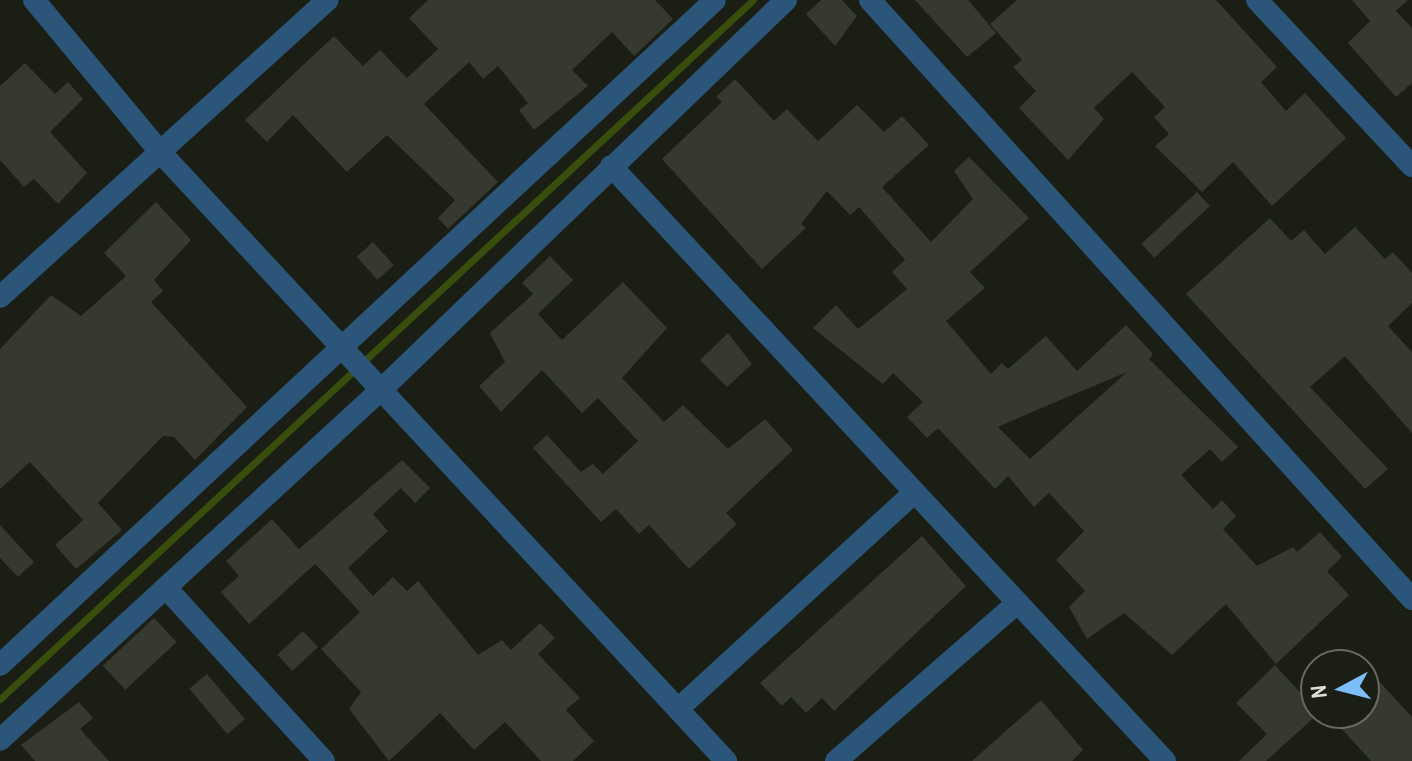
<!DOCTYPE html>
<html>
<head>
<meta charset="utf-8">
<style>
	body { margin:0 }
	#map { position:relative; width:1412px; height:761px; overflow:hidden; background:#1a1e14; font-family:"Archivo Narrow",sans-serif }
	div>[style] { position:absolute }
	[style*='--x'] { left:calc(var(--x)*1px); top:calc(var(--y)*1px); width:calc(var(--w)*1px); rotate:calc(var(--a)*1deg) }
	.stream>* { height:7px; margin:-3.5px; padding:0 3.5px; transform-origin:3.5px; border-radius:3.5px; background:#394d0d }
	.building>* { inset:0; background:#35392f; transform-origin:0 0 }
	.minor>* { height:22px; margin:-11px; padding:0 11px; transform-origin:11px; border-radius:11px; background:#2b567a }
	span { translate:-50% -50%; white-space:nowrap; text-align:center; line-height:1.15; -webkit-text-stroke:6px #1a1e14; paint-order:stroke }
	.north { position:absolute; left:1300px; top:649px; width:80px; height:80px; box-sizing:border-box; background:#1a1e14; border:2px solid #686b63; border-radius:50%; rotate:263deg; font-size:22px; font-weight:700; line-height:32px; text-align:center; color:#dddfd9 }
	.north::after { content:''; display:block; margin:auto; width:28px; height:36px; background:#7cbef9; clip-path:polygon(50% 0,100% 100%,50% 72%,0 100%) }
</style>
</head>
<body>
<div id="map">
	<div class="stream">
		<div style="--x:0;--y:699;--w:1027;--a:-42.87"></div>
	</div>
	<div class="building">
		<div style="clip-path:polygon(428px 0,655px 0,673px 19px,634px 56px,612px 32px,572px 70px,588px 86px,534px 130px,519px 110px,528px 103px,498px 66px,483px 79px,469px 62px,424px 104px,498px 182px,448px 229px,438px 218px,455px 200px,387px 135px,347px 172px,293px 115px,267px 142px,245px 120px,334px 36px,363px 66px,380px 50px,407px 78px,438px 49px,409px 18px)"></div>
		<div style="clip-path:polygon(821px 0,842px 0,857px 16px,835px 46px,806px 14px)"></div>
		<div style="clip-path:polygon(915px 0,968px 0,996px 33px,967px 57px)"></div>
		<div style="clip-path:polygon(1017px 0,1216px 0,1277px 67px,1261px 82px,1286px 111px,1305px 93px,1346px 138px,1272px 206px,1233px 162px,1202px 192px,1155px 146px,1169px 134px,1154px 117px,1165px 107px,1132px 72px,1094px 108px,1104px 119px,1068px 160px,1019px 108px,1036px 91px,1013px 67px,1022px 60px,990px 24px)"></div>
		<div style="clip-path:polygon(1352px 0,1408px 0,1396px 11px,1412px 28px,1412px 83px,1396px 97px,1348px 43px,1370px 21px)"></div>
		<div style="clip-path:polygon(25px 63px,55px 94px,68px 82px,83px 99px,50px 132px,87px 173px,58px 204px,34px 179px,24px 187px,0 160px,0 86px)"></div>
		<div style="clip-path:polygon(evenodd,735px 79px,774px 121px,787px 109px,818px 141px,857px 105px,884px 132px,902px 116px,929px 145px,882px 187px,931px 242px,973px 199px,954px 171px,969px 157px,1029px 218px,970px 272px,985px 288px,946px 321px,991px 374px,1002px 363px,1008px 369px,1046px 336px,1077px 371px,1126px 325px,1153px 354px,1149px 359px,1238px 447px,1222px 462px,1210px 449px,1181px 475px,1213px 509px,1222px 500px,1236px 516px,1223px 529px,1257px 566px,1293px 547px,1297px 552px,1320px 532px,1342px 557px,1327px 571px,1349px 595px,1276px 664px,1226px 604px,1172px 655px,1124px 613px,1087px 639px,1069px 607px,1085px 591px,1056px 560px,1084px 531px,1049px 493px,1034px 507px,1008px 476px,995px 489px,938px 428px,927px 438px,907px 417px,923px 402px,893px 373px,883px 384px,813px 328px,836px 305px,858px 329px,907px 289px,892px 272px,905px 260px,859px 207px,850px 215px,827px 191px,801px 224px,806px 228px,762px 269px,662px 159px,722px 102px,716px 97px,735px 79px,1127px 372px,1030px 459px,998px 427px,1039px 409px,1127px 372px)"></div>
		<div style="left:1197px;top:192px;width:19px;height:76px;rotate:47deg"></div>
		<div style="clip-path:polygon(156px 202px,191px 240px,154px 280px,163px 291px,151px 302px,247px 407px,195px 460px,174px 437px,163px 436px,98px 503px,122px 530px,76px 569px,55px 545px,83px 520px,30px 462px,0 489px,0 349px,51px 295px,81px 316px,126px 276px,104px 253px)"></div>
		<div style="clip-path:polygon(1270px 218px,1291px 241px,1304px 230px,1325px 254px,1355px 227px,1385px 259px,1393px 252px,1412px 273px,1412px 303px,1388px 326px,1412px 352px,1412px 433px,1345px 356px,1310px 387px,1388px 469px,1365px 489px,1186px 294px)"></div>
		<div style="left:373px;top:242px;width:31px;height:22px;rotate:48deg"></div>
		<div style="clip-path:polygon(550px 256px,573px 280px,538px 314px,562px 340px,623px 282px,667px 328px,622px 378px,664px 422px,683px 405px,728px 449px,765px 419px,793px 450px,726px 513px,737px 524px,689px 569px,649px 525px,639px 534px,616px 509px,601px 522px,533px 448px,547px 435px,581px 472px,593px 464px,603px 474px,638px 441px,598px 398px,582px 413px,542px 370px,501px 412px,479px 386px,505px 362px,490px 333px,533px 294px,522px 283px)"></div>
		<div style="clip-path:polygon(728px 333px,752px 364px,727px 387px,700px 360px)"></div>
		<div style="clip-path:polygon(402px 460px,430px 488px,415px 503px,401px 488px,373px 514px,388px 531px,348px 568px,373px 596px,393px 577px,407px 591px,418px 581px,478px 655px,502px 640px,511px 650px,540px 623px,555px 638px,538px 654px,580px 698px,566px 710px,594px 741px,573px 761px,541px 761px,505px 722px,474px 750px,440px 713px,389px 761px,349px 709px,361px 692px,321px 649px,360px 612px,321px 570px,315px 564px,249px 624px,221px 592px,239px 576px,226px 561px,272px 519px,299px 549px)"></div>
		<div style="clip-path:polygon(0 525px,34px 562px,18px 577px,0 558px)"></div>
		<div style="clip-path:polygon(922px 536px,966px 586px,834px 711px,822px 698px,806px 713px,791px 697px,782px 706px,760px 683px)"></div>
		<div style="left:154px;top:618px;width:33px;height:70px;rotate:47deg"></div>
		<div style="left:303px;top:631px;width:22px;height:35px;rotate:47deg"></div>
		<div style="clip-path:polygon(1275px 665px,1319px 713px,1266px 761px,1239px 761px,1267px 734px,1236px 703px)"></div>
		<div style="clip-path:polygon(1364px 665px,1412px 717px,1412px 761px,1371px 761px,1327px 713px,1364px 713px)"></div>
		<div style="left:207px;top:674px;width:59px;height:23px;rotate:50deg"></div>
		<div style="clip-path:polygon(1041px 700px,1083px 750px,1072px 761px,972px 761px)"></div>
		<div style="clip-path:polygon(79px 702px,93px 718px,80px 729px,109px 761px,35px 761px,21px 745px)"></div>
	</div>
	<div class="minor">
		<div style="--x:34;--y:0;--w:200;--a:50.3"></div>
		<div style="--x:162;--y:154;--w:829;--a:47.1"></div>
		<div style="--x:870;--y:0;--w:808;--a:47.86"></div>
		<div style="--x:1257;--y:0;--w:227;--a:47"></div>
		<div style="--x:611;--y:166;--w:813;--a:47.04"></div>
		<div style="--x:0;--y:297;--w:442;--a:-42.2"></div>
		<div style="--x:168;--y:590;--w:231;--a:47.6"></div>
		<div style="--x:0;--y:665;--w:976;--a:-42.92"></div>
		<div style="--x:678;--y:709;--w:320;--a:-42.5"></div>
		<div style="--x:0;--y:740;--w:522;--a:-42.59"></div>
		<div style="--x:384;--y:387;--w:558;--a:-43.91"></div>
		<div style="--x:836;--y:761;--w:237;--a:-41.1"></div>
	</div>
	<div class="north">N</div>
</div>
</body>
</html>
